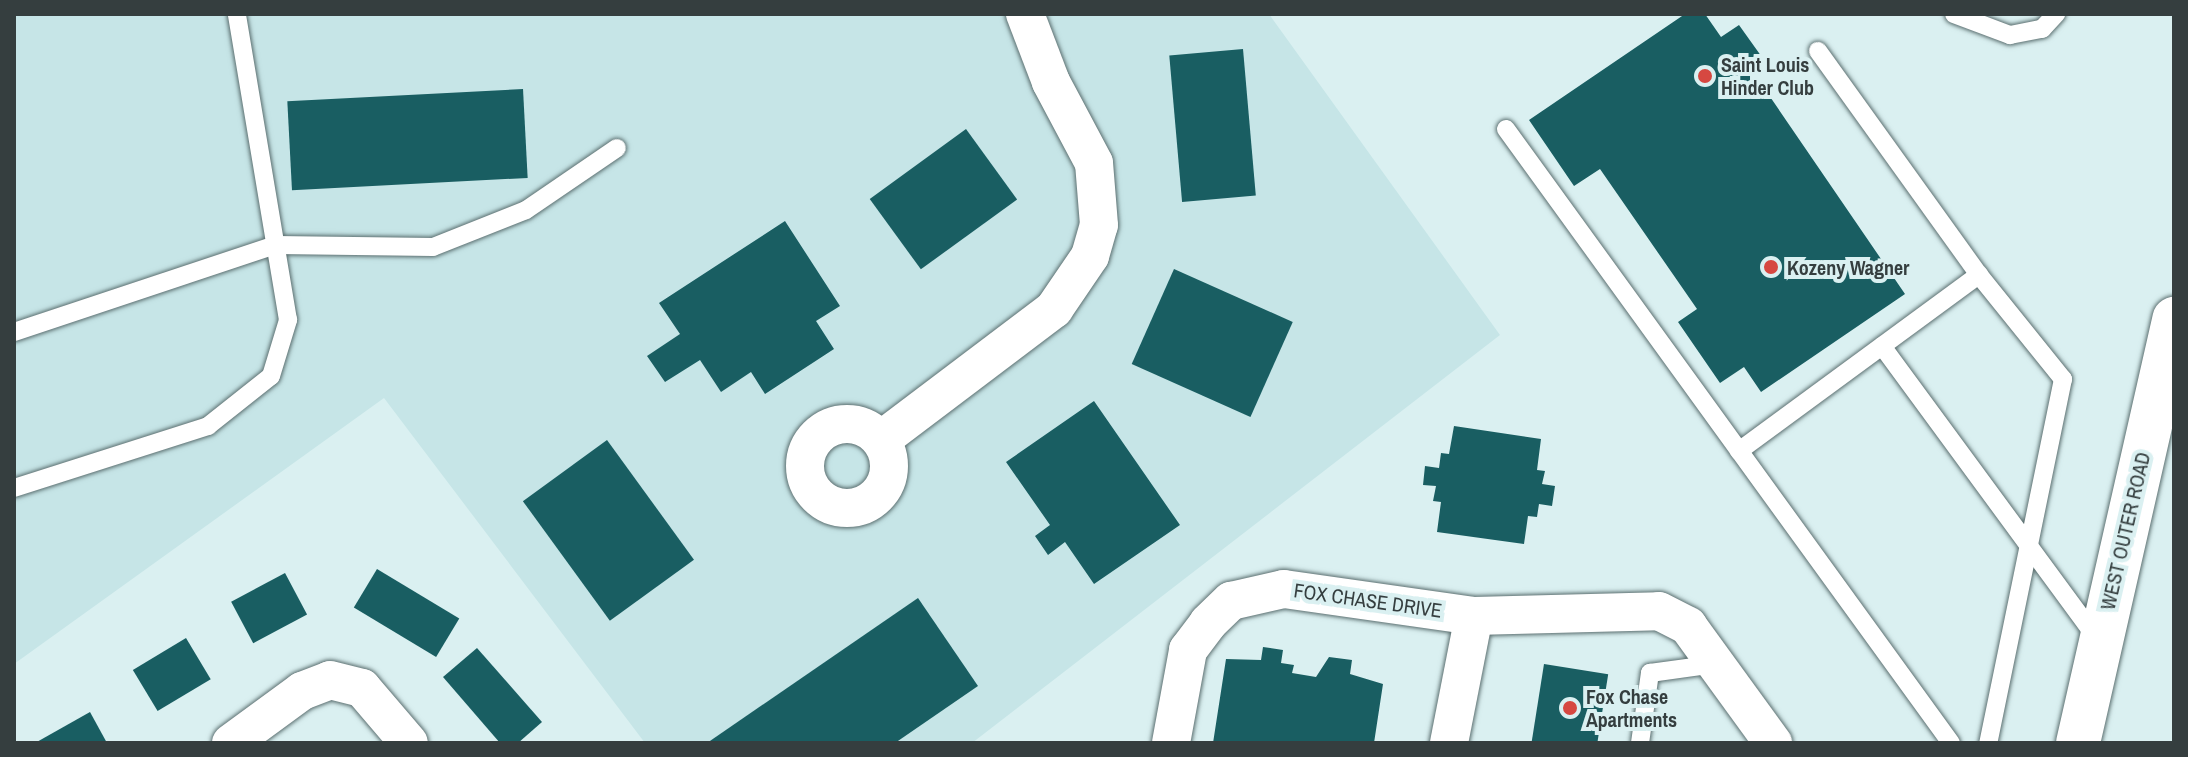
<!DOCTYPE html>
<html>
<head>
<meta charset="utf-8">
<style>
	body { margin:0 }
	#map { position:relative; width:2188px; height:757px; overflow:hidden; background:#daf0f1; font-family:"Archivo Narrow",sans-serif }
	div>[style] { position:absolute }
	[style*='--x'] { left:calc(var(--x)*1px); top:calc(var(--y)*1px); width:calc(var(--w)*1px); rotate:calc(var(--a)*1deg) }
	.built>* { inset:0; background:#c6e5e7 }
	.building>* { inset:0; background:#195e62; transform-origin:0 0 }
	.roads { filter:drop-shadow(0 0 2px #5b6f70) drop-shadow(0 0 2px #5b6f70) }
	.service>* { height:18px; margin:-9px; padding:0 9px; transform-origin:9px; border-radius:9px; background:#fff }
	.minor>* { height:38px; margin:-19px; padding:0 19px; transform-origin:19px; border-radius:19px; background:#fff }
	.minor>.ring { margin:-19px; padding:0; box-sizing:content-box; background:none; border:38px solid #fff; border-radius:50% }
	.tertiary>* { height:44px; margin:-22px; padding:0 22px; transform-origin:22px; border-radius:22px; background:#fff }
	.dots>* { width:22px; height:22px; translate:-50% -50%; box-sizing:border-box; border:4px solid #daf0f1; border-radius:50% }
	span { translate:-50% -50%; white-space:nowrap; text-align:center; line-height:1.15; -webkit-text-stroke:8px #daf0f1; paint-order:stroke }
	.poi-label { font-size:20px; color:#353e3f; font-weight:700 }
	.left { translate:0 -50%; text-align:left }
	.street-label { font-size:20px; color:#353e3f }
	.frame { position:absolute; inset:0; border:16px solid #353e3f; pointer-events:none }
</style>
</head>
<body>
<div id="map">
	<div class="built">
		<div style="clip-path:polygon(14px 14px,1269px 14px,1500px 335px,972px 743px,645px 743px,384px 398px,14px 664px)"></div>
	</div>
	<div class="building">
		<div style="clip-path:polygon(1685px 14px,1705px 14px,1721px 37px,1739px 25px,1764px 60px,1751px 69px,1905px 294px,1761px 392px,1744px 367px,1720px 383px,1678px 322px,1697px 309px,1600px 169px,1574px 186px,1529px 120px)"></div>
		<div style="left:1243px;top:49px;width:147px;height:74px;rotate:85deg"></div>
		<div style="left:523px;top:89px;width:89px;height:236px;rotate:87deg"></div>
		<div style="left:966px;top:129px;width:87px;height:119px;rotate:54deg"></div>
		<div style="clip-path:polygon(785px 221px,840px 306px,816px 321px,834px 349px,765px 394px,751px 372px,721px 392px,700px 360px,665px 382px,647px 356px,680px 334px,659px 303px)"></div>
		<div style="left:1174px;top:269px;width:130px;height:104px;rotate:24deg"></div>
		<div style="clip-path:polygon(1094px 401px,1180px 525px,1094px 584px,1065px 542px,1048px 555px,1035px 536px,1050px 525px,1006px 462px)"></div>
		<div style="clip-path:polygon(1454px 426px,1541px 439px,1537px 470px,1545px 471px,1542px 484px,1555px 486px,1552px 506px,1539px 504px,1537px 517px,1528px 516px,1524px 544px,1437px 532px,1441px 502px,1433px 501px,1436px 486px,1423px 485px,1425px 466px,1439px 468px,1441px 453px,1449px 454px)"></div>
		<div style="left:607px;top:440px;width:148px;height:104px;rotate:54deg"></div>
		<div style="left:377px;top:569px;width:96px;height:45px;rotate:31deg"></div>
		<div style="left:285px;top:573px;width:47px;height:61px;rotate:62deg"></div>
		<div style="clip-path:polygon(918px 598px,978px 686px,895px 743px,707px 743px)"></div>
		<div style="left:186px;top:638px;width:48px;height:62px;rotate:59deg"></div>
		<div style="clip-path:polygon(1263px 647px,1283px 650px,1281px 663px,1294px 665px,1292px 673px,1316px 677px,1329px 657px,1352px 660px,1350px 674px,1383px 684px,1374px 743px,1213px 743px,1226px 659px,1261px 660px)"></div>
		<div style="clip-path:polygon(477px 648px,542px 722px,518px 743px,500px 743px,443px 677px)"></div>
		<div style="left:1544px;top:664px;width:65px;height:80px;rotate:9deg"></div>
		<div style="clip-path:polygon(90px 712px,107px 743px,35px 743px)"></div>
	</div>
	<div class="roads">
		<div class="service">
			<div style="--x:1954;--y:14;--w:60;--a:20.6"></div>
			<div style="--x:2010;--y:35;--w:33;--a:-11"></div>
			<div style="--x:2042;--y:29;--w:21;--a:-47"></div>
			<div style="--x:1506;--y:129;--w:758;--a:54.07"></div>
			<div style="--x:1979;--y:275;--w:134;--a:51.1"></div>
			<div style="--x:2063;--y:379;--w:372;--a:101.6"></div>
			<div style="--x:14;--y:332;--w:276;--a:-18.4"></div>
			<div style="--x:276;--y:245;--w:157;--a:0.7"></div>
			<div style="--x:433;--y:247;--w:100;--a:-21.7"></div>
			<div style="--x:526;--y:210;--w:110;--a:-34.3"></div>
			<div style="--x:1882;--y:346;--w:365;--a:53.7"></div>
			<div style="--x:1739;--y:451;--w:298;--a:-36.3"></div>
			<div style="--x:1979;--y:275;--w:276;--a:-125.7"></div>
			<div style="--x:14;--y:488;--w:204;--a:-17.7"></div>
			<div style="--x:208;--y:426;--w:80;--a:-38.4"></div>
			<div style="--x:271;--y:376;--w:59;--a:-73.1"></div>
			<div style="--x:288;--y:320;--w:310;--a:-99.5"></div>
			<div style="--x:1640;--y:743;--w:71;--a:-81.9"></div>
			<div style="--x:1650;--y:673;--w:67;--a:-7.8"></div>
		</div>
		<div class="minor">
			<div class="ring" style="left:805px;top:424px;width:46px;height:46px"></div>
			<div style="--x:881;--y:440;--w:217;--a:-37.1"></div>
			<div style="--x:1054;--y:309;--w:64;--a:-55.8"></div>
			<div style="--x:1090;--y:256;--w:32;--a:-74"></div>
			<div style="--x:1099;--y:225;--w:62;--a:-94.6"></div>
			<div style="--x:1094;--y:163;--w:92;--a:-118"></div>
			<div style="--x:1051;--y:82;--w:73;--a:-110.9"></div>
			<div style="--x:231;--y:743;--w:88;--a:-36.2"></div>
			<div style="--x:302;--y:691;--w:30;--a:-21"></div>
			<div style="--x:330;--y:680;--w:33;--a:14"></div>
			<div style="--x:362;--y:688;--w:72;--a:49.5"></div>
			<div style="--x:1171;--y:743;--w:95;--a:-79.6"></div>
			<div style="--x:1188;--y:650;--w:34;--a:-53"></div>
			<div style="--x:1208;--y:623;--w:32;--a:-44"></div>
			<div style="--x:1231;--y:601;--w:54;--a:-12.8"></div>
			<div style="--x:1284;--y:589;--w:192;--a:8.1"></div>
			<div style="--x:1474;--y:616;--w:185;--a:-1.5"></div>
			<div style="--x:1659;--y:611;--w:33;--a:27"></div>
			<div style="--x:1688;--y:626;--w:145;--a:54"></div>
			<div style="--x:1449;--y:743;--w:129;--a:-78.9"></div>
		</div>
		<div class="tertiary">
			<div style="--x:2078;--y:743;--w:435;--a:-77.2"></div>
		</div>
	</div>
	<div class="dots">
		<div style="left:1705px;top:76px;background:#d64841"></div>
		<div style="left:1771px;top:267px;background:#d64841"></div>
		<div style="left:1570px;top:708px;background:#d64841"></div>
	</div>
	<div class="poi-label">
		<span class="left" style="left:1721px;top:76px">Saint Louis<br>Hinder Club</span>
		<span class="left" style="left:1787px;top:267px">Kozeny Wagner</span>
		<span class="left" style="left:1586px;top:708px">Fox Chase<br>Apartments</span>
	</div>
	<div class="street-label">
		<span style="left:2125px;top:531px;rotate:-77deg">WEST OUTER ROAD</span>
		<span style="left:1368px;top:600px;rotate:8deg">FOX CHASE DRIVE</span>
	</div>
	<div class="frame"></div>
</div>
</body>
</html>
